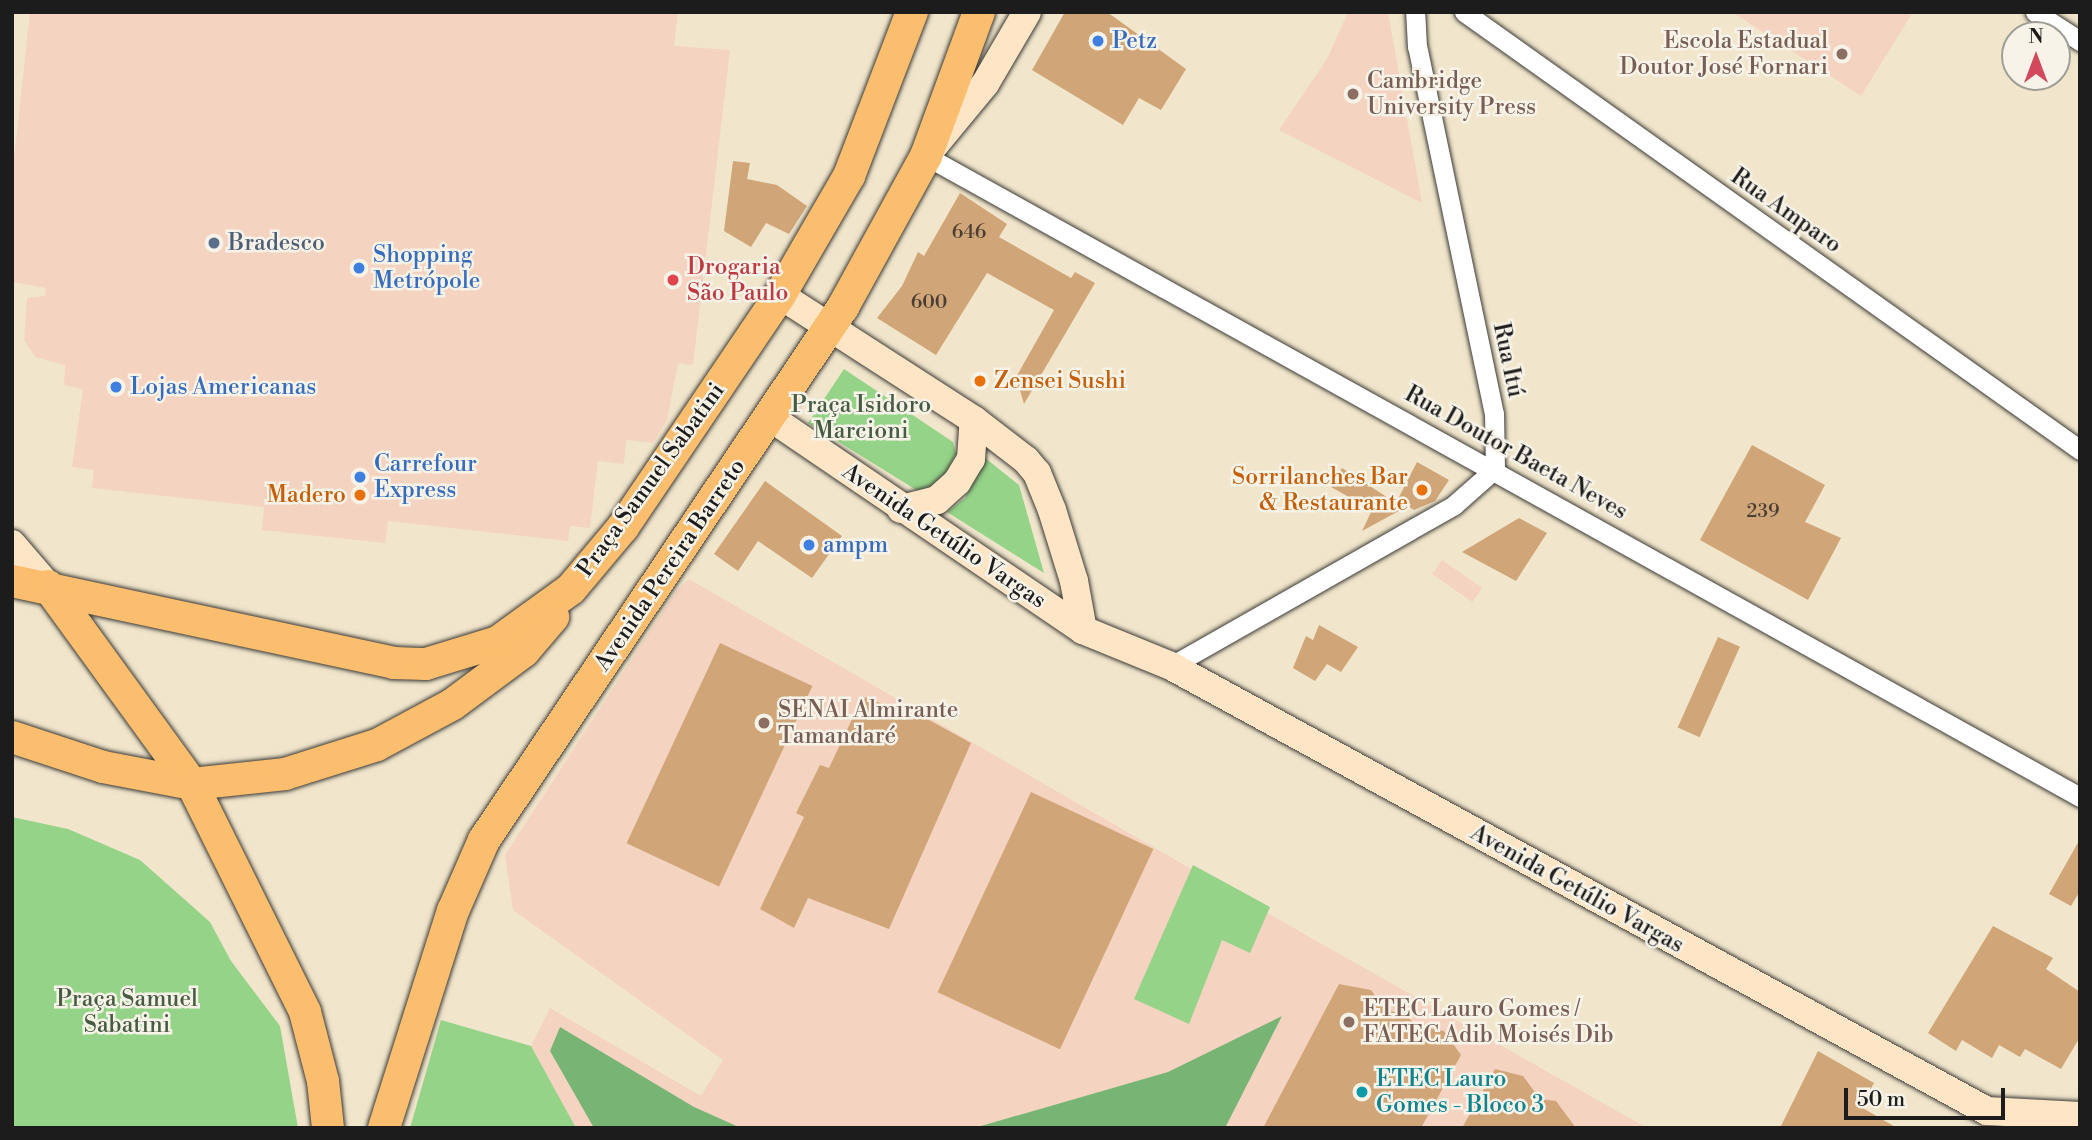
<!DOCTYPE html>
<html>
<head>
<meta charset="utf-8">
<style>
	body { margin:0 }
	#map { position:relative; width:2092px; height:1140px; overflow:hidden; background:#f1e6cc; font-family:"Libre Bodoni",serif }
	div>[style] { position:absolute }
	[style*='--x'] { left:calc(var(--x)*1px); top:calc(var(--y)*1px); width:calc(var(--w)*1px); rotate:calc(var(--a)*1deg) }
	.built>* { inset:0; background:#f4d3c1; transform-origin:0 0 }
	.green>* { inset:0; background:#95d389 }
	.forest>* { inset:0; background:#78b575 }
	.building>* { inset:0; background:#d0a577; transform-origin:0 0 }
	.roads { filter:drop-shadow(0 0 2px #3c3a36) drop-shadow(0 0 2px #3c3a36) }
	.street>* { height:19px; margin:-9.5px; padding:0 9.5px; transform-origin:9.5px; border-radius:9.5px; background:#fff }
	.secondary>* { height:28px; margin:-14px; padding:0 14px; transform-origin:14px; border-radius:14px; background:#fde5c5 }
	.primary>* { height:32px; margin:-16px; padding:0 16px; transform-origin:16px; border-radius:16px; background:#fabe6e }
	.dots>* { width:19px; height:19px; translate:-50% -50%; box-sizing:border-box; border:4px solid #f7f3e8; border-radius:50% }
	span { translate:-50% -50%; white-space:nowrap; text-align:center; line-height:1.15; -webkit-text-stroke:5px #f7f3e8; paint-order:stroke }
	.number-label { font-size:19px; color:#493e33 }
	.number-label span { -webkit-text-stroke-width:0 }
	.shop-label { font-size:23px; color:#366cbe }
	.left { translate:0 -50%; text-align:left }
	.education-label { font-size:23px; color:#785e54 }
	.right { translate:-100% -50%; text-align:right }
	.street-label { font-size:23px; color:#1c1c1c }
	.service-label { font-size:23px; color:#4e5e75 }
	.health-label { font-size:23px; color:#be3a42 }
	.food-label { font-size:23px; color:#c56008 }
	.park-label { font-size:23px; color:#465c42 }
	.culture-label { font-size:23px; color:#0d838f }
	.frame { position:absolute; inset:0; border:14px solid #1c1c1c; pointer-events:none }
	.north { position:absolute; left:2001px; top:21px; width:70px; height:70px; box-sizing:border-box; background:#f7f3e8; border:2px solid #9f9d96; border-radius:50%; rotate:0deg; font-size:19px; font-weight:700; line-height:28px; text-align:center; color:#1c1c1c }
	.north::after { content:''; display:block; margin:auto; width:24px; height:32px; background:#d1495b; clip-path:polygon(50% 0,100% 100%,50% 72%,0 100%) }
	.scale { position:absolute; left:1844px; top:1088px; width:161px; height:32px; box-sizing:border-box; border:4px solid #1c1c1c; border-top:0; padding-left:9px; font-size:21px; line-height:24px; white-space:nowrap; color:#1c1c1c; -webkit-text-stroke:5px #f7f3e8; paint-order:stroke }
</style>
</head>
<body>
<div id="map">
	<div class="built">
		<div style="clip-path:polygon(30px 12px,678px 12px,674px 46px,730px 50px,693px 365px,678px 363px,667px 420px,653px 443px,626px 440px,624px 464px,598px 461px,590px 528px,570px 526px,568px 541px,388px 521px,385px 543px,262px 530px,264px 507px,92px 488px,94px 470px,72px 467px,83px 389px,64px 385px,65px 365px,35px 357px,24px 340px,27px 298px,45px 296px,46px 288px,12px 282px,12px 178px)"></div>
		<div style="clip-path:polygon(1348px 12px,1388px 12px,1422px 203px,1279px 130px,1327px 59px)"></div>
		<div style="clip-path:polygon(1732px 12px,1913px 12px,1861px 96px)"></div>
		<div style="left:1442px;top:560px;width:49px;height:17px;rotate:35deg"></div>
		<div style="clip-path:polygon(689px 579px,1306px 935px,1647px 1128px,576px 1128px,531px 1046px,550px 1008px,701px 1096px,723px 1060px,513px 910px,505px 855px,676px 591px)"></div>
	</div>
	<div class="green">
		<div style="clip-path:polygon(844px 369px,953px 442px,956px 454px,942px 482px,918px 491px,808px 423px)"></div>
		<div style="clip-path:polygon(984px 457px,1019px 485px,1044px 573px,947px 512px,965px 498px)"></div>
		<div style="clip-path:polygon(12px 817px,68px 829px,140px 860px,210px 922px,231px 961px,280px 1026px,298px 1128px,12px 1128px)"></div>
		<div style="clip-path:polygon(1193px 865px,1270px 907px,1250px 953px,1222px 940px,1189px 1024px,1134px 999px)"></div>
		<div style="clip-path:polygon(441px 1020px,531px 1046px,576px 1128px,410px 1128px)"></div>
	</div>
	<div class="forest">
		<div style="clip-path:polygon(1282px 1016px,1225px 1128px,974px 1128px,1168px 1072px)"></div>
		<div style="clip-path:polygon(560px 1027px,694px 1107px,741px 1128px,594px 1128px,550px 1051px)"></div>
	</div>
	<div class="building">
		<div style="clip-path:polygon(1065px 12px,1107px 12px,1186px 69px,1161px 110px,1139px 98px,1123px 125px,1032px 70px)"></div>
		<div style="clip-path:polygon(733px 161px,750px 163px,747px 179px,777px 185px,807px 206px,789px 234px,766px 223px,751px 247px,724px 231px)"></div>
		<div style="clip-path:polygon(960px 193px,1007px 224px,999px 237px,1071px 278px,1075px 272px,1095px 283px,1024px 404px,1019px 387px,1010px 388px,1054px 310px,987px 273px,936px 355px,877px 318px,902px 286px,918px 252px,924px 256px)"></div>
		<div style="clip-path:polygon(1752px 445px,1825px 485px,1805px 522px,1841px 538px,1808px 600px,1700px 540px)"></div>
		<div style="clip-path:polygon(1417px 462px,1449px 480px,1435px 501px,1414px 510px,1408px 506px,1362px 531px,1372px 510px,1331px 487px,1342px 468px,1396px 503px)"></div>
		<div style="clip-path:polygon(765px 481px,842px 536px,812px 578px,758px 541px,738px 571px,714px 554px)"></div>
		<div style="clip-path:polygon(1519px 518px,1547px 533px,1516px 581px,1462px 552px)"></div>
		<div style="clip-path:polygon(1319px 625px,1358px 647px,1341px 672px,1327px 664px,1315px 681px,1293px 668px,1306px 636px,1313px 640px)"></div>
		<div style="left:1718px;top:637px;width:24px;height:99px;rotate:24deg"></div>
		<div style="left:720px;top:643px;width:102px;height:221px;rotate:25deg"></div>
		<div style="clip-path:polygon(863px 696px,918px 719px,920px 715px,971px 743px,889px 929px,808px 898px,794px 928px,760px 909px,804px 817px,796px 813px,820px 765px,829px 768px)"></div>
		<div style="left:1031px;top:792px;width:135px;height:221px;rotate:25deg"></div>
		<div style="clip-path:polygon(2080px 839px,2080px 891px,2071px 906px,2049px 894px)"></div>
		<div style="clip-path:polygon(1993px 926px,2053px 958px,2046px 969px,2080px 992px,2080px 1037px,2061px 1069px,2025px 1049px,2020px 1057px,1999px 1045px,1992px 1058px,1962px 1040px,1956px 1051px,1928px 1033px)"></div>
		<div style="clip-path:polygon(1339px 984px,1371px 990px,1386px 1011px,1405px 1013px,1415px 1025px,1444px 1031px,1461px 1055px,1421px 1128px,1263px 1128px)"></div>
		<div style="clip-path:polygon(1818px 1051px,1874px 1083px,1861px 1107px,1897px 1128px,1780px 1128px)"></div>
		<div style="clip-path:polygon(1495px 1069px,1523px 1076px,1540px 1099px,1556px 1101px,1576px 1128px,1462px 1128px)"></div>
	</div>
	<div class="roads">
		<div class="street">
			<div style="--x:1464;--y:12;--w:756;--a:35.41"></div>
			<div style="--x:2035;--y:12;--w:54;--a:32.8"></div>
			<div style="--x:926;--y:156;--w:1320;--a:29.05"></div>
			<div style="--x:1171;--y:666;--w:326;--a:-29.6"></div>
			<div style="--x:1454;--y:505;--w:55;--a:-41.3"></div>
			<div style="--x:1495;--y:469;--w:55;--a:-91"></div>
			<div style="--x:1494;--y:414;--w:375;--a:-101.8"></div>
			<div style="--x:1417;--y:47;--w:35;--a:-93"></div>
		</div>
		<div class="secondary">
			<div style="--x:927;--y:154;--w:91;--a:-50.4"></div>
			<div style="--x:985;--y:84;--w:83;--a:-59.7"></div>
			<div style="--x:780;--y:295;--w:231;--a:32.8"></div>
			<div style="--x:974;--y:420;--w:66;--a:37.6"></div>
			<div style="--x:1026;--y:460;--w:17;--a:50"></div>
			<div style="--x:1037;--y:473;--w:40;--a:68"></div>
			<div style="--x:1052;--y:510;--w:74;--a:72.8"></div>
			<div style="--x:1074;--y:581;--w:50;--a:79.6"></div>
			<div style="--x:771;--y:418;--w:377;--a:34.2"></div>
			<div style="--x:1083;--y:630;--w:95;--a:22.2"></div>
			<div style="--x:1171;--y:666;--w:929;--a:28.61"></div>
			<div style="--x:1987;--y:1111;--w:93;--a:3.1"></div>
			<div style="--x:901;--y:509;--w:37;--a:-14"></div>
			<div style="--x:937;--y:500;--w:27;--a:-42"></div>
			<div style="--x:957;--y:482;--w:27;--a:-59"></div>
			<div style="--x:971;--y:459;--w:39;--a:-86"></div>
			<div style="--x:12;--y:544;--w:55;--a:49.4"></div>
		</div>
		<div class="primary">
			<div style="--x:12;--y:581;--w:391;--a:12.1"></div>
			<div style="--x:394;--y:663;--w:32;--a:2"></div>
			<div style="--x:426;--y:664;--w:75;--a:-17"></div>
			<div style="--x:498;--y:642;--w:90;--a:-36"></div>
			<div style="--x:571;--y:589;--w:81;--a:-50"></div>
			<div style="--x:623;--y:527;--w:280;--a:-55.9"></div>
			<div style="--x:780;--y:295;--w:138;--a:-59.9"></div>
			<div style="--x:849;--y:176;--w:176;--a:-69"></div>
			<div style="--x:48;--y:586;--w:245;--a:54"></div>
			<div style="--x:192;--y:784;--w:254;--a:63.6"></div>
			<div style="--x:305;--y:1012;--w:71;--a:75.4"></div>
			<div style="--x:323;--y:1081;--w:47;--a:83.9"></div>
			<div style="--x:12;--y:737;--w:96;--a:18.2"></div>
			<div style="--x:103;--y:767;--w:91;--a:10.8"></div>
			<div style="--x:192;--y:784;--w:94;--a:-6.1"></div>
			<div style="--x:285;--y:774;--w:96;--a:-17.5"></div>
			<div style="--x:377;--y:745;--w:86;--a:-28.3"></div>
			<div style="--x:453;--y:704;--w:89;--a:-36.7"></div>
			<div style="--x:524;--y:651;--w:45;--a:-49.5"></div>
			<div style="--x:384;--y:1128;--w:228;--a:-72.4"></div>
			<div style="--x:453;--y:911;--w:77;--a:-66.4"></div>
			<div style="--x:484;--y:840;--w:643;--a:-56.04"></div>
			<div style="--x:843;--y:307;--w:172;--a:-61.2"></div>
			<div style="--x:926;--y:156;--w:153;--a:-69.8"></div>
		</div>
	</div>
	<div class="dots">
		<div style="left:1098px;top:41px;background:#3f7fe0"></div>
		<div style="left:1842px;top:54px;background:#8d6e63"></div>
		<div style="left:1353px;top:94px;background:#8d6e63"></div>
		<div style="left:214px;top:243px;background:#5c6f8a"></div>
		<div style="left:359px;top:268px;background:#3f7fe0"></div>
		<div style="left:673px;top:280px;background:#e0444e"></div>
		<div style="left:980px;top:381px;background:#e8710a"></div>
		<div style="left:116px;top:387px;background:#3f7fe0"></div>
		<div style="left:360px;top:477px;background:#3f7fe0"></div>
		<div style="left:1422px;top:490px;background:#e8710a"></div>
		<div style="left:360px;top:495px;background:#e8710a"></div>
		<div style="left:809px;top:545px;background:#3f7fe0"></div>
		<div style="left:764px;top:723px;background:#8d6e63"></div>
		<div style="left:1349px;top:1022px;background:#8d6e63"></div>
		<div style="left:1362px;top:1092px;background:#0f9aa8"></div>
	</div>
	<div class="number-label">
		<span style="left:969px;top:233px">646</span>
		<span style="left:929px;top:303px">600</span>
		<span style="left:1763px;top:512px">239</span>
	</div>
	<div class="shop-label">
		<span class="left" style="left:1112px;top:41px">Petz</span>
		<span class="left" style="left:373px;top:268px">Shopping<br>Metrópole</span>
		<span class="left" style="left:130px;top:387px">Lojas Americanas</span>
		<span class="left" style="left:374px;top:477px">Carrefour<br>Express</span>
		<span class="left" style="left:823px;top:545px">ampm</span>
	</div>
	<div class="education-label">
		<span class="right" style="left:1828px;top:54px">Escola Estadual<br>Doutor José Fornari</span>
		<span class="left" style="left:1367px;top:94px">Cambridge<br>University Press</span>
		<span class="left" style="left:778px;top:723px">SENAI Almirante<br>Tamandaré</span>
		<span class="left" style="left:1363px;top:1022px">ETEC Lauro Gomes /<br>FATEC Adib Moisés Dib</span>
	</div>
	<div class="street-label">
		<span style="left:1786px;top:211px;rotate:35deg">Rua Amparo</span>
		<span style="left:1508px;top:360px;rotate:78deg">Rua Itú</span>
		<span style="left:1516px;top:453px;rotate:29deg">Rua Doutor Baeta Neves</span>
		<span style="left:651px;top:480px;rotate:-54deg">Praça Samuel Sabatini</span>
		<span style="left:944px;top:536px;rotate:34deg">Avenida Getúlio Vargas</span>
		<span style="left:670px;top:565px;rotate:-56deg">Avenida Pereira Barreto</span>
		<span style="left:1577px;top:889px;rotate:29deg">Avenida Getúlio Vargas</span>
	</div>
	<div class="service-label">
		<span class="left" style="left:228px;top:243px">Bradesco</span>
	</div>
	<div class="health-label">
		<span class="left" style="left:687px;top:280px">Drogaria<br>São Paulo</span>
	</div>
	<div class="food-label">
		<span class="left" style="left:994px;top:381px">Zensei Sushi</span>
		<span class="right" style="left:1408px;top:490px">Sorrilanches Bar<br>&amp; Restaurante</span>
		<span class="right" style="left:346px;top:495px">Madero</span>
	</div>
	<div class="park-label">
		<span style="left:861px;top:418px">Praça Isidoro<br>Marcioni</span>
		<span style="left:127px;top:1012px">Praça Samuel<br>Sabatini</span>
	</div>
	<div class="culture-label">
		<span class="left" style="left:1376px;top:1092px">ETEC Lauro<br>Gomes - Bloco 3</span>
	</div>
	<div class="frame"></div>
	<div class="north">N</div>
	<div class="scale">50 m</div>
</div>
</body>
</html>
